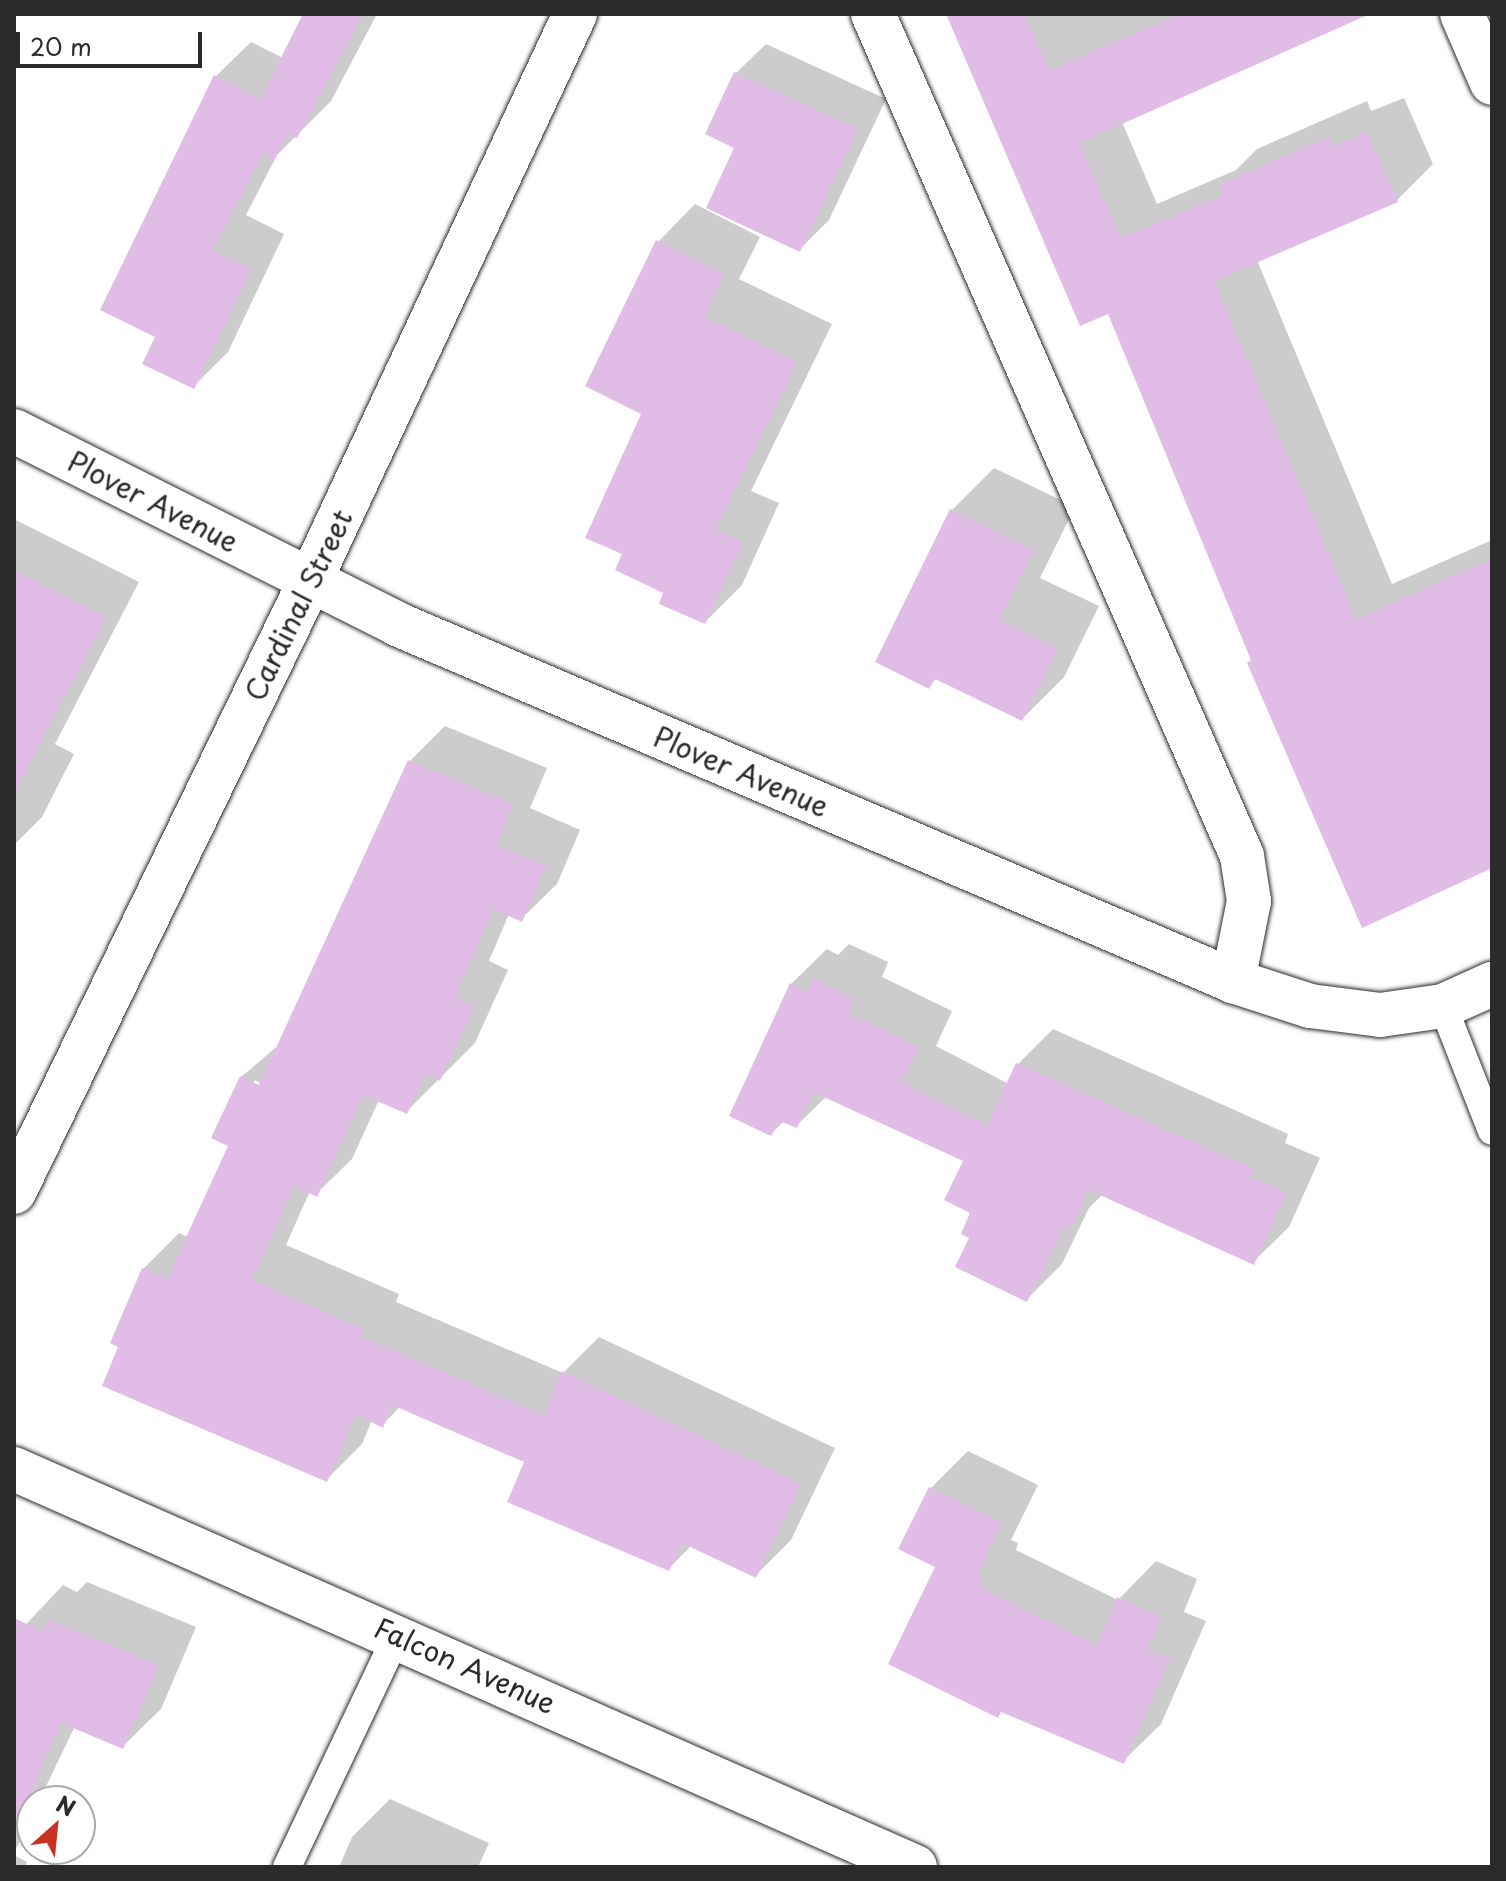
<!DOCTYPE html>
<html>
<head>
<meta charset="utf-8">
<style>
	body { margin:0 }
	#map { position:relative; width:1506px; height:1881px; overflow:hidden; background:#fff; font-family:"Playpen Sans",sans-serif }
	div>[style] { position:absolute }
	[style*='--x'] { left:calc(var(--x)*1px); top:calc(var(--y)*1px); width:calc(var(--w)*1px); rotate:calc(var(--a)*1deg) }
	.shadow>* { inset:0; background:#0003 }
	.building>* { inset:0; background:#e0bce7 }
	.roads { filter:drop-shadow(0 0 2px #2b2b2b) drop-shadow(0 0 2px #2b2b2b) }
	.service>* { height:28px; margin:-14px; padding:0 14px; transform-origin:14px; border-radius:14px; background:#fff }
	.minor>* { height:44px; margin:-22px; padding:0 22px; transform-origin:22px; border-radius:22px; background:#fff }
	.tertiary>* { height:44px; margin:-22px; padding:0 22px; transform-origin:22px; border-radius:22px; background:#fff }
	span { translate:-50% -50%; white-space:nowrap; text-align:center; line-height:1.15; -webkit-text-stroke:7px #fff; paint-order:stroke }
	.street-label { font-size:28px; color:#2b2b2b }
	.frame { position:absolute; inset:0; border:16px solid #2b2b2b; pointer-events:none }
	.north { position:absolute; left:16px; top:1785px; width:80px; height:80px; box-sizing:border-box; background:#fff; border:2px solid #aaa; border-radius:50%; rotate:27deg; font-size:22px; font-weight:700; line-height:32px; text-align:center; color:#2b2b2b }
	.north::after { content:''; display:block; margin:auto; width:28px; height:36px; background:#c8321e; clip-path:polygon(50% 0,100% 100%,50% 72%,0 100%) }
	.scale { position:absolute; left:16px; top:32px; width:186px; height:36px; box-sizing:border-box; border:4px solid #2b2b2b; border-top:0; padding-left:10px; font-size:24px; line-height:28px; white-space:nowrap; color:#2b2b2b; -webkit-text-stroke:6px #fff; paint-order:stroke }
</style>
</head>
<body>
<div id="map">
	<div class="shadow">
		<div style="clip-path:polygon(305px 14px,377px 14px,331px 101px,277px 155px,246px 215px,284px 234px,228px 352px,193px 387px,157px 336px,216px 76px,251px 42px,283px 58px)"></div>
		<div style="clip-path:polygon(948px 14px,1346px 14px,1122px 122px,1157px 204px,1236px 170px,1257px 149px,1367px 101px,1371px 111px,1404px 98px,1433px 164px,1396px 201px,1257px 260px,1392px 584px,1492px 540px,1492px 867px,1253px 659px,1109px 311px,1081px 324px)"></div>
		<div style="clip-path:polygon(766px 44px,886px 99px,829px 220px,800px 249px,737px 147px,736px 73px)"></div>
		<div style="clip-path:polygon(695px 204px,760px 237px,739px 279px,832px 324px,751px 491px,779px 503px,742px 585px,705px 622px,625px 553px,644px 413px,658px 242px)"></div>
		<div style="clip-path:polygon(994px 468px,1075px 507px,1040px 578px,1099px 606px,1064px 677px,1022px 719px,937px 678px,929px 686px,952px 510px)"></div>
		<div style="clip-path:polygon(14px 519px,139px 582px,55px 744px,74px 754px,42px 817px,14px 845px)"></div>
		<div style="clip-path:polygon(evenodd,445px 726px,547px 768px,530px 808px,580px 830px,557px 884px,521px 919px,509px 914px,489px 961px,508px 970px,475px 1043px,406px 1112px,379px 1100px,352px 1159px,316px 1194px,310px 1191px,286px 1245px,399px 1294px,396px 1302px,563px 1373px,599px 1337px,835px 1448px,791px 1540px,755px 1576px,692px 1545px,668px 1569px,526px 1461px,401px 1406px,382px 1425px,372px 1420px,362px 1444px,326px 1480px,121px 1346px,143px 1269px,179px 1233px,188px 1237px,231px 1145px,241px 1077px,281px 1043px,410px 761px,445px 726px,254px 1080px,269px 1087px,254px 1084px,254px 1080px)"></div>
		<div style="clip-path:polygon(849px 944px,888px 962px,882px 977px,952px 1011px,936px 1046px,1009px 1084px,1018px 1064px,1053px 1029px,1288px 1134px,1285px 1143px,1320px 1158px,1289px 1227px,1253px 1262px,1103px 1194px,1089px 1208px,1062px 1264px,1027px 1299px,971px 1237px,965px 1160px,827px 1096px,796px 1126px,784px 1121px,771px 1134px,791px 984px,827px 949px,838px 955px)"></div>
		<div style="clip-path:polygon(968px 1451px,1038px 1485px,1011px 1540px,1018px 1543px,1016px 1550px,1118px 1600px,1156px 1561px,1197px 1579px,1184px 1612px,1206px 1621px,1161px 1724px,1123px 1761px,938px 1566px,931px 1488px)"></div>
		<div style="clip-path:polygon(87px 1582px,196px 1627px,161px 1709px,122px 1747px,75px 1726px,39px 1801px,32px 1801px,32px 1816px,14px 1853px,14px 1637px,63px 1585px,77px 1592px)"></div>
		<div style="clip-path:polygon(390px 1799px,489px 1843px,478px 1867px,339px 1867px,352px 1837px)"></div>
		<div style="clip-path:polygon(14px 1855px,27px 1862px,25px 1867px,14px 1867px)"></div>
	</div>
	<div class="building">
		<div style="clip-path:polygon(303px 14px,363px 14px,297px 138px,288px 134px,274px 160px,262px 154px,212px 251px,251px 269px,194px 389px,142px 364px,155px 337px,100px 310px,214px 75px,260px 99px)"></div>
		<div style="clip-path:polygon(946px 14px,1024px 14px,1049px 71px,1178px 14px,1370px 14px,1079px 143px,1121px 238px,1223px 195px,1219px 185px,1330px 136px,1334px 146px,1367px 132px,1398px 202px,1214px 281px,1356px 619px,1492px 559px,1492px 868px,1362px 928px,1247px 663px,1251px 660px,1108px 314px,1080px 326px)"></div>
		<div style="clip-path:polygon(734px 72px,858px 129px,800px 252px,706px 208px,734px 148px,705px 134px)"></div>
		<div style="clip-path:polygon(656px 240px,724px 274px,704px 317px,797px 362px,716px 529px,743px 541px,705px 624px,659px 604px,663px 593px,615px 570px,622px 554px,585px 538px,641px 414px,585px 386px)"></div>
		<div style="clip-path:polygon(950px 509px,1034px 550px,999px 620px,1058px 649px,1022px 721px,935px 679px,929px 689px,875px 662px)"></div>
		<div style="clip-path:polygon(14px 570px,106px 617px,14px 794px)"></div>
		<div style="clip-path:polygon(408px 760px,513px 804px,496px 844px,546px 866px,522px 922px,493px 909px,455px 997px,474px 1006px,440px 1081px,426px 1073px,407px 1114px,363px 1095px,317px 1197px,294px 1186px,252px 1280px,365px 1330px,362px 1337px,544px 1415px,562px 1371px,801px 1484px,756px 1578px,682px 1543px,669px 1571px,507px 1502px,524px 1462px,392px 1405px,383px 1428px,356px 1414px,327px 1482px,102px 1386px,118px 1347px,110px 1343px,142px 1268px,167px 1279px,228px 1146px,211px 1138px,240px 1076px,259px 1085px)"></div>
		<div style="clip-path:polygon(813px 978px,854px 998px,848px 1013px,918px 1047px,902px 1082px,987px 1125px,1016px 1063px,1254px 1169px,1251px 1178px,1286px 1193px,1254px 1265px,1089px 1190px,1070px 1230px,1064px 1227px,1027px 1302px,955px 1267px,969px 1238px,961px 1234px,970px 1213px,944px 1200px,963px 1161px,813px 1092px,797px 1128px,779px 1121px,771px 1136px,729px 1116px,790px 983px,806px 992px)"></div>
		<div style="clip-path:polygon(929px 1487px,1002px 1523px,976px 1577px,982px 1581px,980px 1588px,1097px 1645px,1117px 1597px,1161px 1617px,1148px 1649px,1170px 1658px,1124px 1764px,1001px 1712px,998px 1718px,888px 1664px,935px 1567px,898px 1549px)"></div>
		<div style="clip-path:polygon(14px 1618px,42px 1631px,48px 1619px,159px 1665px,123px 1749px,61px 1723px,14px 1830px)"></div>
	</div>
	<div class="roads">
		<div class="service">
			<div style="--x:1443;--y:1006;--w:134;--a:68.6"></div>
			<div style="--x:287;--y:1867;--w:257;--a:-64.6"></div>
		</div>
		<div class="minor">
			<div style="--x:873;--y:14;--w:919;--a:66.33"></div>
			<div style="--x:1242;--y:856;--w:46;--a:81.2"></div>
			<div style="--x:1249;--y:901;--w:82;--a:101.3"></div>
			<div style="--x:14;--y:431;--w:429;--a:26.7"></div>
			<div style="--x:397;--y:624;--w:909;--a:23.12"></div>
			<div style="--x:1233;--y:981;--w:81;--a:18"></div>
			<div style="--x:1310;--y:1006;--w:71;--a:7.3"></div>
			<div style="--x:1380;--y:1015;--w:64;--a:-8.1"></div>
			<div style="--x:1443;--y:1006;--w:54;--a:-24.2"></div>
			<div style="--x:14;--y:1192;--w:679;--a:-64.15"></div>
			<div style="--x:310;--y:581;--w:626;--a:-64.95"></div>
			<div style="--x:14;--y:1469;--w:985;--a:23.83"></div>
		</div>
		<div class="tertiary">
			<div style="--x:1462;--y:14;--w:75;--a:66.5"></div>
		</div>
	</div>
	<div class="street-label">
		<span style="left:153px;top:501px;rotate:27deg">Plover Avenue</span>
		<span style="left:298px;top:605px;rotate:-64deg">Cardinal Street</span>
		<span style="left:741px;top:771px;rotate:23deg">Plover Avenue</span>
		<span style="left:465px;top:1665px;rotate:24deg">Falcon Avenue</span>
	</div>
	<div class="frame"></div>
	<div class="north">N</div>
	<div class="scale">20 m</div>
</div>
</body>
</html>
